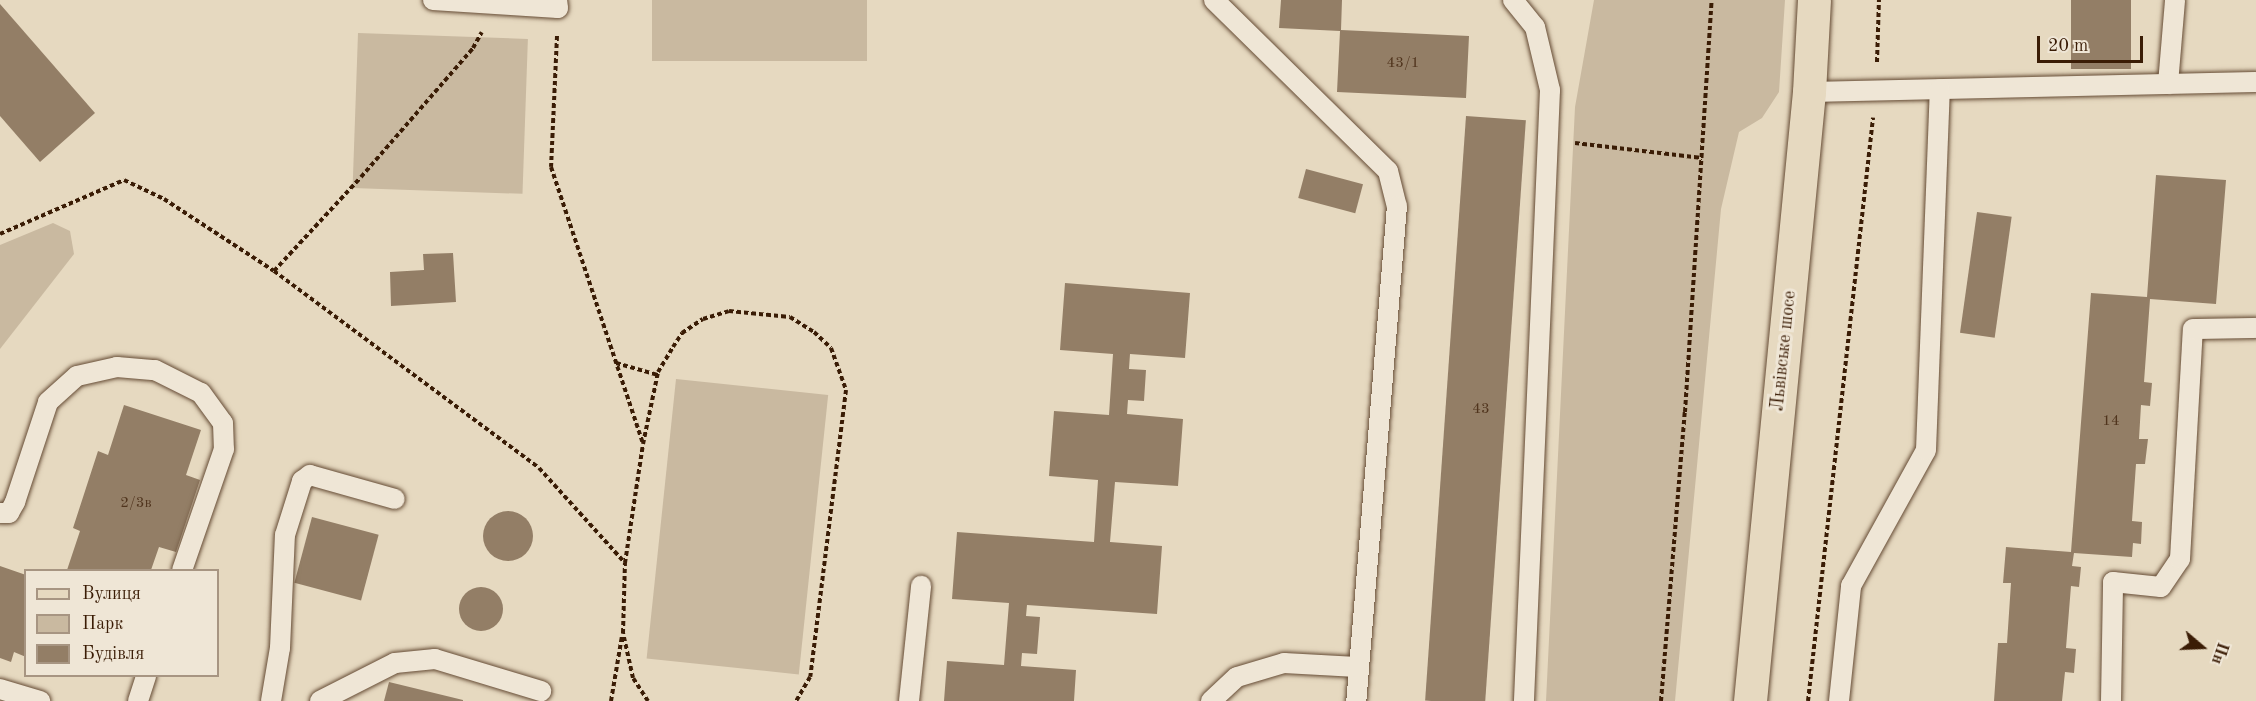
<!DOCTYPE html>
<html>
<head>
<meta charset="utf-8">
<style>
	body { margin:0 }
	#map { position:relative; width:2256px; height:701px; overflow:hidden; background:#e6d9c0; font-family:"Old Standard TT",serif }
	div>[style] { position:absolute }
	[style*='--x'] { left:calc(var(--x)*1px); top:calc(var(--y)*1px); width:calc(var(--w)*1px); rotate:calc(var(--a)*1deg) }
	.green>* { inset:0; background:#c9b9a0; transform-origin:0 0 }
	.building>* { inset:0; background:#937e66; transform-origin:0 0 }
	.round { border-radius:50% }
	.path>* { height:4px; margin-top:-2px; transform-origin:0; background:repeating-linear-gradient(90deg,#3a1c05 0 4.5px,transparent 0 7.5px) }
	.roads { filter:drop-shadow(0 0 2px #654b34) drop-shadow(0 0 2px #654b34) }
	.service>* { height:20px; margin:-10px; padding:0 10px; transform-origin:10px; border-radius:10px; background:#efe6d6 }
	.primary>* { height:33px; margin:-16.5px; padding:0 16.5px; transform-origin:16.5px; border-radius:16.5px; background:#e6d9c0 }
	span { translate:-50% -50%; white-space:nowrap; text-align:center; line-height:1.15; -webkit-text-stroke:6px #efe6d6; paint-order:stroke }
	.number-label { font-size:15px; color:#50341d }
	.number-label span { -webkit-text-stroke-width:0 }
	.street-label { font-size:18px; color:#3a1c05 }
	.legend { position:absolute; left:24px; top:569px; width:195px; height:108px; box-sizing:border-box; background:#efe6d6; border:2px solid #a79582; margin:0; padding:8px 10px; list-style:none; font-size:18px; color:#3a1c05 }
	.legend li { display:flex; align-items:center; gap:12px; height:30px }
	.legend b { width:30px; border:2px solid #a79582 }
	.north { position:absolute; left:2172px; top:617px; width:60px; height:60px; -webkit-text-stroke:4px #efe6d6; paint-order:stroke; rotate:109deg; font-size:16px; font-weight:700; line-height:24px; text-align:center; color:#3a1c05 }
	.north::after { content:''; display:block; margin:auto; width:21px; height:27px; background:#3a1c05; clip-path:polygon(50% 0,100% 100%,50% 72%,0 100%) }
	.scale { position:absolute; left:2037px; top:36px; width:106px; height:27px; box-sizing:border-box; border:3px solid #3a1c05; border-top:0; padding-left:8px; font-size:18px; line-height:21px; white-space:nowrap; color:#3a1c05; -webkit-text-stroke:4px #efe6d6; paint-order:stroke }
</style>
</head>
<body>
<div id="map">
	<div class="green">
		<div style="left:652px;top:0;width:215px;height:61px"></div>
		<div style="clip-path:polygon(1594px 0,1785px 0,1779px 92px,1762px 118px,1739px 132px,1721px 209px,1675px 701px,1546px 701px,1575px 107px)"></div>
		<div style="left:358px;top:33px;width:170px;height:155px;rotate:2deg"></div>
		<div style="clip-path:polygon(53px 223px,70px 231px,74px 254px,0 349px,0 245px)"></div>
		<div style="left:676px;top:379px;width:153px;height:281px;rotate:6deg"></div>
	</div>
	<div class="building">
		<div style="clip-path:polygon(1281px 0,1342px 0,1341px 30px,1469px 36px,1466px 98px,1337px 92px,1340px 31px,1279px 28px)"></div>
		<div style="left:2071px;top:0;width:60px;height:69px"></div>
		<div style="clip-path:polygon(0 4px,95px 113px,40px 162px,0 116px)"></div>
		<div style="left:1466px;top:116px;width:60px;height:586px;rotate:4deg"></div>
		<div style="left:1306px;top:169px;width:59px;height:30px;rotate:15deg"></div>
		<div style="clip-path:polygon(2156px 175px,2226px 180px,2216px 304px,2150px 299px,2144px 382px,2152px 383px,2150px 406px,2141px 405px,2139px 439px,2148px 439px,2145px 464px,2136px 464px,2132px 521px,2142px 522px,2141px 544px,2133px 543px,2132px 557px,2074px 553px,2072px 566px,2081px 567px,2079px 587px,2071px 586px,2066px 648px,2076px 649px,2074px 673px,2065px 672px,2062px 701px,1994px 701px,1998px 643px,2007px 643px,2011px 583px,2003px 583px,2006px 547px,2071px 552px,2091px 293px,2147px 297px)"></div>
		<div style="left:1977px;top:212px;width:35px;height:122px;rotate:8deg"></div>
		<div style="clip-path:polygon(453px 253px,456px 302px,391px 306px,390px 272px,424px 270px,423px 254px)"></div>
		<div style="clip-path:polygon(1065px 283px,1190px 293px,1185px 358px,1130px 354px,1129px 369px,1146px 370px,1144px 401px,1128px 400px,1127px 414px,1183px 419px,1178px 486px,1115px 482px,1110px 542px,1162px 546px,1157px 614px,1027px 605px,1026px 616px,1040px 617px,1037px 654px,1022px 653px,1021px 666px,1076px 670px,1074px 701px,944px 701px,947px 661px,1004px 665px,1009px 603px,952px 599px,957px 532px,1094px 542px,1098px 480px,1049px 476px,1054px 411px,1109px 415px,1113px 354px,1060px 350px)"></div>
		<div style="clip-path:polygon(124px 405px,201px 430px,186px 475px,200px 480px,176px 552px,159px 547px,151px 570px,67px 570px,80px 531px,73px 528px,98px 451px,108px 455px)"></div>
		<div class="round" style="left:483px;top:511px;width:50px;height:50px"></div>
		<div style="left:312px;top:517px;width:69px;height:68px;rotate:15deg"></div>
		<div style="clip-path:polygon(0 566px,26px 575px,26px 657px,14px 652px,11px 662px,0 658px)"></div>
		<div class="round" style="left:459px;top:587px;width:44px;height:44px"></div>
		<div style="clip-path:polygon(389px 682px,463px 700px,463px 701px,384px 701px)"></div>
	</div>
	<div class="path">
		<div style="--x:557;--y:36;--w:131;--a:92.6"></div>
		<div style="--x:551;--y:167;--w:291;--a:71.6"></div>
		<div style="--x:1877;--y:62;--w:62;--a:-88.2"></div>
		<div style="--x:1575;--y:143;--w:128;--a:6.7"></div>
		<div style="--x:0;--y:234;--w:135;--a:-23.5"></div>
		<div style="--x:124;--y:180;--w:44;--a:25.4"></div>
		<div style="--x:164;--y:199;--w:131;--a:33.2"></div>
		<div style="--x:274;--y:271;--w:330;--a:36.6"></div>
		<div style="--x:539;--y:468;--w:128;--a:47.8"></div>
		<div style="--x:274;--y:271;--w:128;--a:-47.2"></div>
		<div style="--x:361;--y:177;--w:171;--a:-49"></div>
		<div style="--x:473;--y:48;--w:18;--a:-61"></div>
		<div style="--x:616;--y:363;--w:44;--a:15.9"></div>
		<div style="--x:611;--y:701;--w:66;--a:-80.4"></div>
		<div style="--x:648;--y:701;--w:27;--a:-123"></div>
		<div style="--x:633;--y:678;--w:46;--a:-102.5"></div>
		<div style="--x:623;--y:633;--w:70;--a:-88.4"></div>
		<div style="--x:625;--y:563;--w:120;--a:-81.4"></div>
		<div style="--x:643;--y:444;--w:74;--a:-78.2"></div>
		<div style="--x:658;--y:372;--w:29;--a:-59"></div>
		<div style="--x:673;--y:347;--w:17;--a:-57"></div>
		<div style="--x:682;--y:333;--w:25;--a:-34"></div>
		<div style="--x:703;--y:319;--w:27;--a:-17"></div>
		<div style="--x:729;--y:311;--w:61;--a:5.6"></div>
		<div style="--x:790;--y:317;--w:28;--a:32"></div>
		<div style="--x:814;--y:332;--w:23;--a:43"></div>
		<div style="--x:831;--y:348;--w:45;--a:70.3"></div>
		<div style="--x:846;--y:390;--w:289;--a:97.1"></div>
		<div style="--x:810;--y:677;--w:28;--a:120"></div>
		<div style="--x:1661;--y:701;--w:290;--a:-85.3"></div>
		<div style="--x:1685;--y:412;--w:413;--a:-86.3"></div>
		<div style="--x:1808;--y:701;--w:587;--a:-83.64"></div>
	</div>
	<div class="roads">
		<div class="service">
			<div style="--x:433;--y:0;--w:125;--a:3.7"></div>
			<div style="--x:558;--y:8;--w:8;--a:-97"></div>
			<div style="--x:1214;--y:0;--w:244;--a:44.5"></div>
			<div style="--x:1388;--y:171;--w:36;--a:76"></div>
			<div style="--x:1397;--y:206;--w:497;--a:94.7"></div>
			<div style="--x:1513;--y:0;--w:35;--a:51"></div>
			<div style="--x:1535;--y:27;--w:65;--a:76.6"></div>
			<div style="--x:1550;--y:90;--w:612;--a:92.44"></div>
			<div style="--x:2168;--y:84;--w:84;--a:-85.2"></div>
			<div style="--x:1809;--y:92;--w:447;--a:-1.3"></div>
			<div style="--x:0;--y:513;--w:9;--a:0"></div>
			<div style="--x:9;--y:513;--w:13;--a:-61"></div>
			<div style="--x:15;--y:502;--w:105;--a:-71.7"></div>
			<div style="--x:48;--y:402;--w:39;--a:-42"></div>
			<div style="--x:77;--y:376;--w:41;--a:-12.7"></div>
			<div style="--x:117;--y:367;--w:38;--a:5"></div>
			<div style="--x:155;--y:370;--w:51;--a:26.6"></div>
			<div style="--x:201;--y:393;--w:37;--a:54"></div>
			<div style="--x:223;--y:423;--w:26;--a:88"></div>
			<div style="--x:224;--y:449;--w:128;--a:109.1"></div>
			<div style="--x:0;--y:689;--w:42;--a:16.7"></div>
			<div style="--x:138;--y:701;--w:26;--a:-72"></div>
			<div style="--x:271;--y:701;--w:54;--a:-80.4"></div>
			<div style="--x:280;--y:648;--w:113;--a:-87.5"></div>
			<div style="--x:285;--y:535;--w:57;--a:-72.5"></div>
			<div style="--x:302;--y:481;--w:10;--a:-37"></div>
			<div style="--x:310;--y:475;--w:88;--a:15.8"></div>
			<div style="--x:320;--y:701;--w:84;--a:-26.9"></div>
			<div style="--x:395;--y:663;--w:40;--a:-5.7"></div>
			<div style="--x:435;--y:659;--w:111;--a:16.8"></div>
			<div style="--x:909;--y:701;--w:116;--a:-84"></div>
			<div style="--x:1211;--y:701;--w:35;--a:-43"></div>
			<div style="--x:1237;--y:677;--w:49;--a:-16.6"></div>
			<div style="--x:1284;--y:663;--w:73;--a:3.1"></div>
			<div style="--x:1839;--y:701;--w:116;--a:-84"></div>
			<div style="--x:1851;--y:586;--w:155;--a:-61.1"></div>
			<div style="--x:1926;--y:450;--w:361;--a:-87.8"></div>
			<div style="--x:2111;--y:701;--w:119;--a:-89"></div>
			<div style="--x:2113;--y:582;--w:48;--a:5.9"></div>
			<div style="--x:2161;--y:587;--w:34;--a:-56"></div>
			<div style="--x:2180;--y:559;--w:230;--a:-86.8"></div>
			<div style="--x:2193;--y:329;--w:63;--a:-0.9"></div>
		</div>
		<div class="primary">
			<div style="--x:1750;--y:701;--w:612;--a:-84.47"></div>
			<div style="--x:1809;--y:92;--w:92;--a:-86.9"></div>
		</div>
	</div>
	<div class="number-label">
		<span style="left:1403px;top:64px">43/1</span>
		<span style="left:1481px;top:410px">43</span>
		<span style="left:2111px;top:422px">14</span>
		<span style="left:136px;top:504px">2/3в</span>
	</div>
	<div class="street-label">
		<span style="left:1784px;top:351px;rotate:-84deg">Львівське шосе</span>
	</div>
	<ul class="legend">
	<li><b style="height:8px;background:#e6d9c0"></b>Вулиця</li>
	<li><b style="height:16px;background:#c9b9a0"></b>Парк</li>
	<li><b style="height:16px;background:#937e66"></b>Будівля</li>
	</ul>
	<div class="north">Пн</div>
	<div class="scale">20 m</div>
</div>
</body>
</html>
